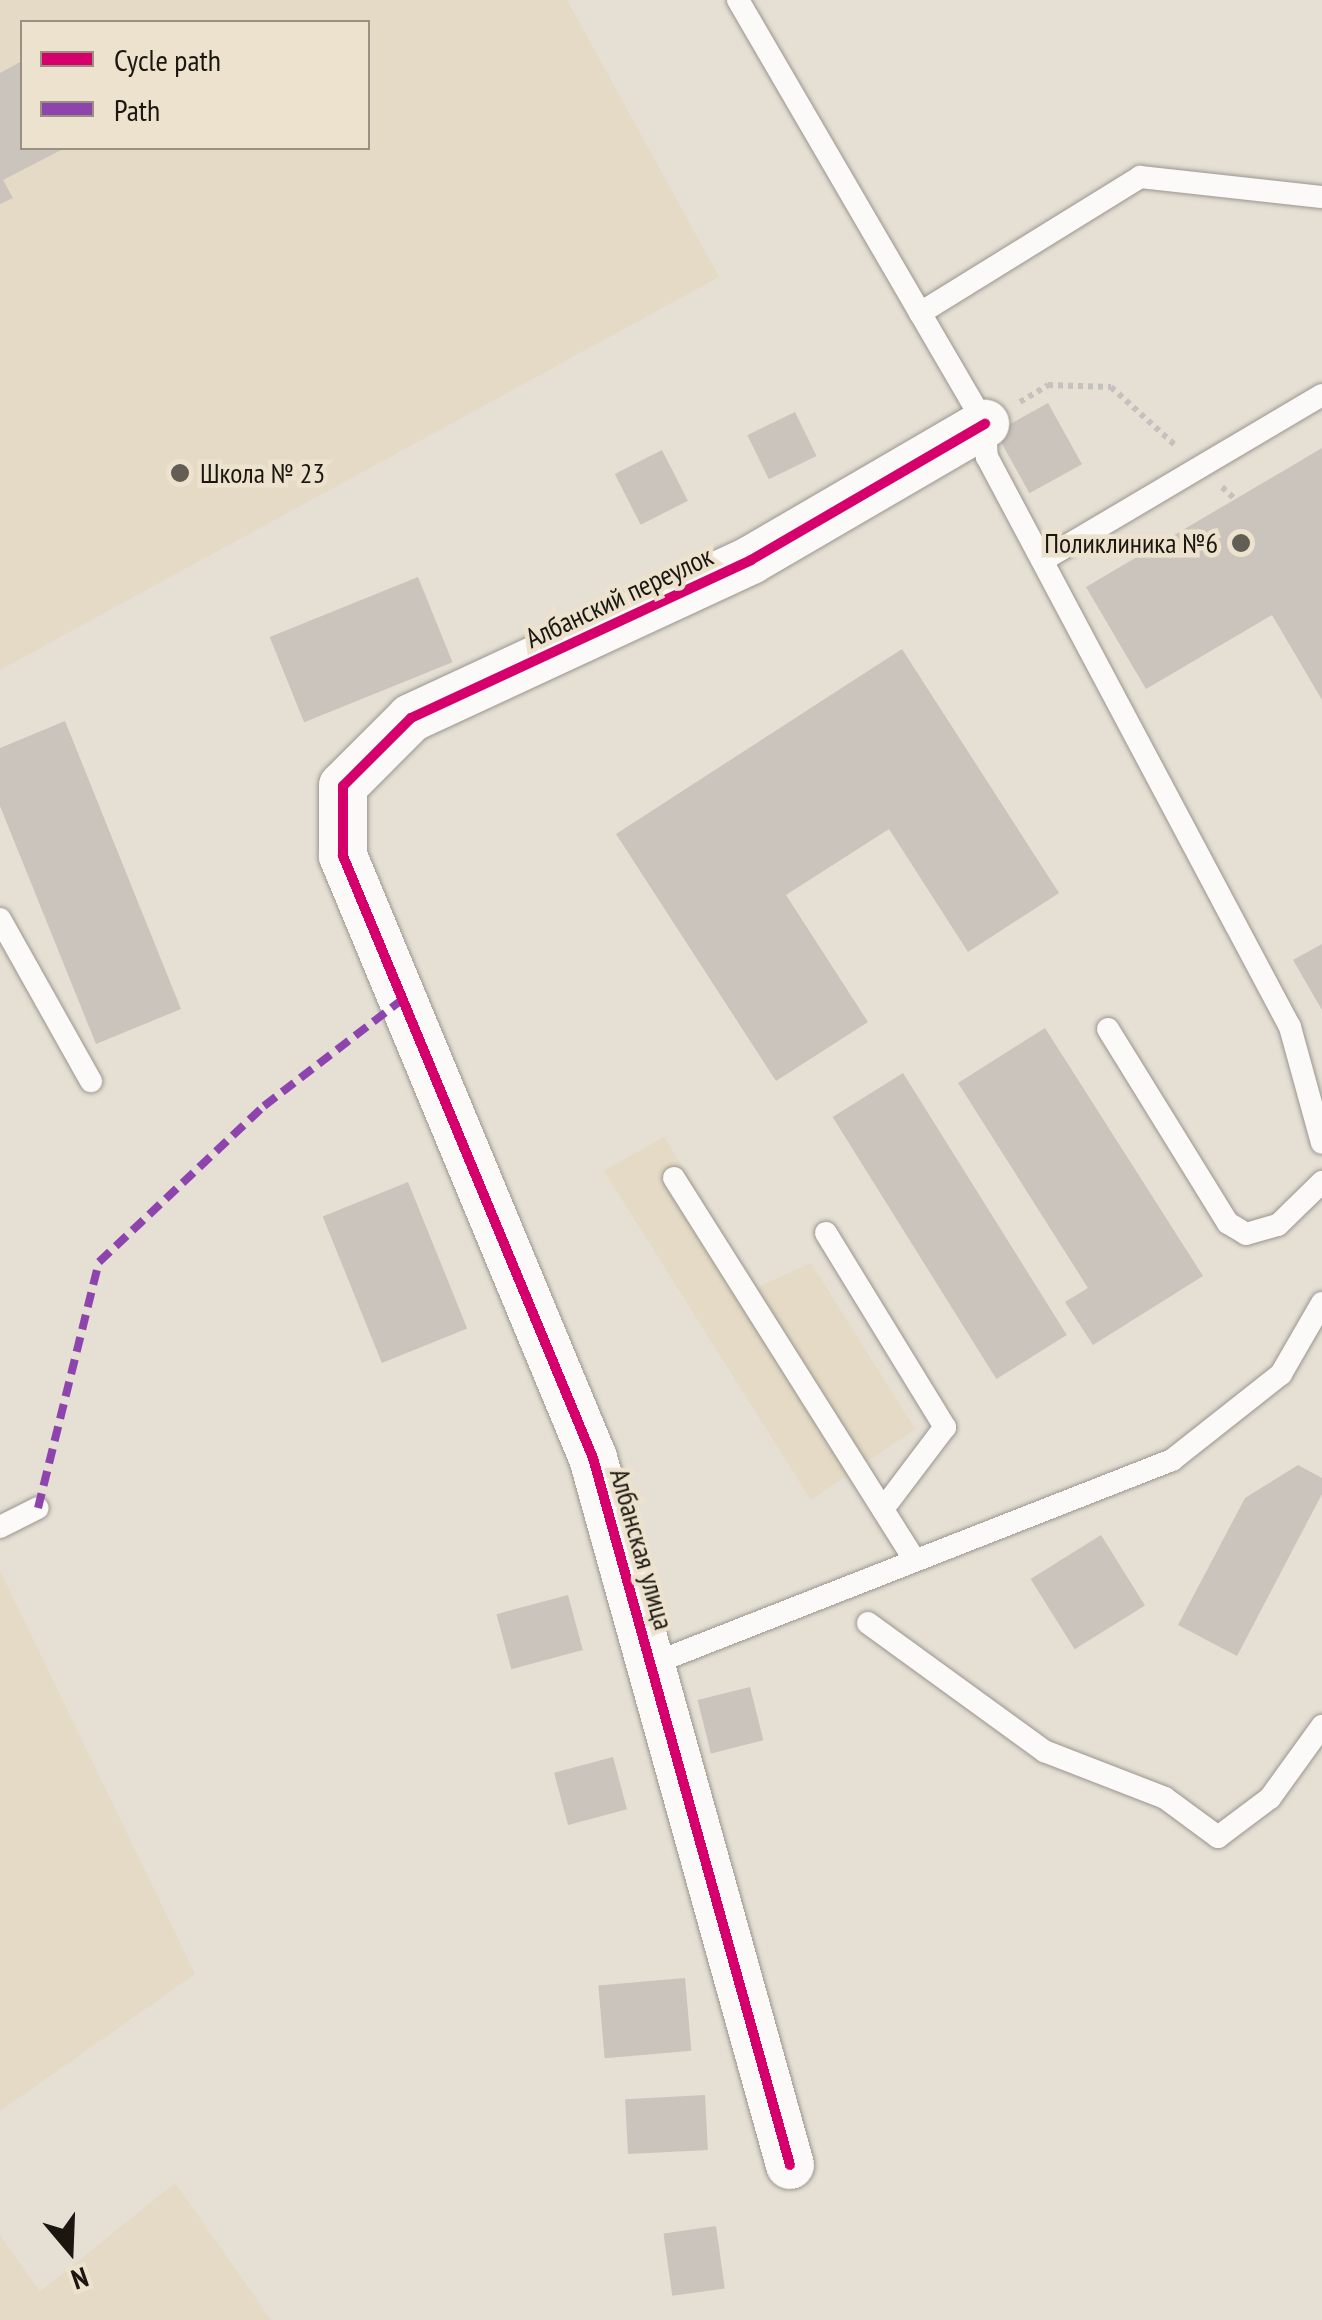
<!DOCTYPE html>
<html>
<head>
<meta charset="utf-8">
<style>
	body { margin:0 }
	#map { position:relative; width:1322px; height:2320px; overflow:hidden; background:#e5dfd4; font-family:"PT Sans Narrow",sans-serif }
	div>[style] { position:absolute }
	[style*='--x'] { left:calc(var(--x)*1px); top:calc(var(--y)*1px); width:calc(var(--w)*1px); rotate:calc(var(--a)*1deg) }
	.built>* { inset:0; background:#e4dac5 }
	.building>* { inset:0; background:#cac4bc; transform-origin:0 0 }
	.path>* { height:6px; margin-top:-3px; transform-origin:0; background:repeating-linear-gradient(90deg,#c4c1be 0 5px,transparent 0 10px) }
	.roads { filter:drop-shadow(0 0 2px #9a968e) drop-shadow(0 0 2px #9a968e) }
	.lane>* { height:22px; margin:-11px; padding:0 11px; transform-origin:11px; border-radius:11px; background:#fbfaf9 }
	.street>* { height:48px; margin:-24px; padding:0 24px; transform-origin:24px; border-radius:24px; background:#fbfaf9 }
	.quiet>* { height:8px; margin-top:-4px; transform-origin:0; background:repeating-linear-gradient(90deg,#8e44ad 0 15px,transparent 0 23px) }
	.cycleway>* { height:10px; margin:-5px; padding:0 5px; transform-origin:5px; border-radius:5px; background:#d6006c }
	.dots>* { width:28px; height:28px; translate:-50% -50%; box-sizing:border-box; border:5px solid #ece2cd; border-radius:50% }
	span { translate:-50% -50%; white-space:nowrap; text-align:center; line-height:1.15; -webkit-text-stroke:9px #ece2cd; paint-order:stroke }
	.poi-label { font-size:28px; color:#1b1710 }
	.left { translate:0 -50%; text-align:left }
	.right { translate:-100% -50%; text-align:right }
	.street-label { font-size:28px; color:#1b1710 }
	.legend { position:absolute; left:20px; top:20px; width:350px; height:130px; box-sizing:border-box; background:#ece2cd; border:2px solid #989181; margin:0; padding:12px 18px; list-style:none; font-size:30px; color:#1b1710 }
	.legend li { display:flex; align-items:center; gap:20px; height:50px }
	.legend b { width:50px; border:2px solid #989181 }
	.north { position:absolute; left:20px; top:2200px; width:100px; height:100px; -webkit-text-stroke:8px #ece2cd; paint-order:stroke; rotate:161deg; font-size:28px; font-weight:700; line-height:40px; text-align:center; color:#1b1710 }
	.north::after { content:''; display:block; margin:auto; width:35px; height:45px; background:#1b1710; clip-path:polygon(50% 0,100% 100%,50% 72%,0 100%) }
</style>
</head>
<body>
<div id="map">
	<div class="built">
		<div style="clip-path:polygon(evenodd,0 0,567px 0,719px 277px,0 670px,0 0,22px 22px,368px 22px,368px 148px,22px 148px,22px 22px)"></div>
		<div style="clip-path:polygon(664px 1137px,756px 1288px,811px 1263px,915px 1429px,811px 1500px,604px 1171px)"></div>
		<div style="clip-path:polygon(0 1571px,195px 1974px,0 2111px)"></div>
		<div style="clip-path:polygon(175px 2183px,271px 2320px,0 2320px,0 2235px,40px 2292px)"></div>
	</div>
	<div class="building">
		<div style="clip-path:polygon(22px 61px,22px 148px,65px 148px,3px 180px,13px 198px,0 204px,0 73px)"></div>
		<div style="left:1048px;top:403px;width:70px;height:60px;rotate:61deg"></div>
		<div style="left:795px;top:412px;width:49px;height:53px;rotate:64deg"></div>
		<div style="clip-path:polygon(1322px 448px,1322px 700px,1272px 615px,1146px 689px,1086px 587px)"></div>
		<div style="left:662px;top:450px;width:57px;height:53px;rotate:63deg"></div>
		<div style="left:418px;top:577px;width:92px;height:160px;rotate:68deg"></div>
		<div style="clip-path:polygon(902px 649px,1059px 893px,968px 952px,889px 829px,786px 895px,868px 1022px,776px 1081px,616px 834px)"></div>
		<div style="clip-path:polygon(65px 721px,181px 1009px,96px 1044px,0 806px,0 748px)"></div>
		<div style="clip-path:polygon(1322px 944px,1322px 1010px,1293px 960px)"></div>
		<div style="clip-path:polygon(1045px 1028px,1203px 1276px,1093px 1345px,1065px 1302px,1088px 1288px,958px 1083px)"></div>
		<div style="left:903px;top:1073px;width:309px;height:83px;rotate:58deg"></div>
		<div style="left:408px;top:1182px;width:158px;height:92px;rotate:68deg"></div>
		<div style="clip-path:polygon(1298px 1465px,1322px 1478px,1322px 1494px,1237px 1656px,1178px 1625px,1245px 1498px)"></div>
		<div style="left:1101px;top:1535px;width:83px;height:83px;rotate:58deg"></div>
		<div style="left:568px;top:1595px;width:57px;height:74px;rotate:75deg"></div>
		<div style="left:750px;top:1687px;width:55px;height:54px;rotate:76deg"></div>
		<div style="left:613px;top:1757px;width:54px;height:61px;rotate:75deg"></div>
		<div style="left:685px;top:1978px;width:73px;height:87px;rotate:85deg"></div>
		<div style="left:705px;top:2095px;width:55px;height:80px;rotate:87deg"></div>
		<div style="left:716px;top:2226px;width:63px;height:53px;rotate:82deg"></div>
	</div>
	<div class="path">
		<div style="--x:1020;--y:402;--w:33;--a:-31"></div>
		<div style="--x:1048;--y:385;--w:63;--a:1.8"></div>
		<div style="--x:1111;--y:387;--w:86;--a:42.2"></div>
		<div style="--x:1222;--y:487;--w:18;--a:43"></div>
	</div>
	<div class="roads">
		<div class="lane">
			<div style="--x:738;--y:0;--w:491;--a:59.8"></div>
			<div style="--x:985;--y:424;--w:33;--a:87"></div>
			<div style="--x:987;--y:457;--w:646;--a:62.01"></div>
			<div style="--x:1290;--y:1027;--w:120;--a:74.6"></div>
			<div style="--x:920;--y:313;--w:259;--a:-31.7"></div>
			<div style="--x:1140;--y:177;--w:183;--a:6.3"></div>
			<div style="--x:1043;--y:560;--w:324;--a:-30.6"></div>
			<div style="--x:0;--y:919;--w:186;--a:60.7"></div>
			<div style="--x:1108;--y:1029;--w:228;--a:58.3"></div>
			<div style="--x:1228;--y:1223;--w:21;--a:31"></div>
			<div style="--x:1246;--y:1234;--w:33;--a:-16"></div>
			<div style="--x:1278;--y:1225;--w:62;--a:-44.3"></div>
			<div style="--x:674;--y:1178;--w:452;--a:57.8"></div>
			<div style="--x:826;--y:1233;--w:228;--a:58.5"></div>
			<div style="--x:945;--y:1427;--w:103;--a:127.1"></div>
			<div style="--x:0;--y:1527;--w:42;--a:-26.6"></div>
			<div style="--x:868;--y:1623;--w:218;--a:36"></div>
			<div style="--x:1044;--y:1751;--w:130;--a:21.2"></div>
			<div style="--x:1165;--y:1798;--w:66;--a:36.3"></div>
			<div style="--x:1218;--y:1837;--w:65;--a:-36.9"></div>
			<div style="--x:1270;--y:1798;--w:89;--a:-54.2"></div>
			<div style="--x:652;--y:1664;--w:559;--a:-21.42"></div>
			<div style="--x:1172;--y:1460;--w:139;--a:-38.3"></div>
			<div style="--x:1281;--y:1374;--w:82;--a:-60"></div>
		</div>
		<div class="street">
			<div style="--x:790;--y:2165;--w:734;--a:-105.57"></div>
			<div style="--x:593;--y:1458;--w:652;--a:-112.55"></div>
			<div style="--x:343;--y:856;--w:70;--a:-90"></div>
			<div style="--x:343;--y:786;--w:96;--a:-45"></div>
			<div style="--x:411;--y:718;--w:375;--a:-24.9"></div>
			<div style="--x:751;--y:560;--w:271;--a:-30.2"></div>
		</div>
	</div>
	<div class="quiet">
		<div style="--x:38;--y:1508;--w:253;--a:-76.1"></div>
		<div style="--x:99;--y:1262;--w:227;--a:-43.4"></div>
		<div style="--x:264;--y:1106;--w:182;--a:-37.6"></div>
	</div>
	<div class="cycleway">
		<div style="--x:790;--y:2165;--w:734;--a:-105.57"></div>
		<div style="--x:593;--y:1458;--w:652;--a:-112.55"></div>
		<div style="--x:343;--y:856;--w:70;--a:-90"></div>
		<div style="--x:343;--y:786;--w:96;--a:-45"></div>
		<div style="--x:411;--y:718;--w:375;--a:-24.9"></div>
		<div style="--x:751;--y:560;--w:271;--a:-30.2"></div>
	</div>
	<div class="dots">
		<div style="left:180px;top:473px;background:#625d55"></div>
		<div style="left:1241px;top:543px;background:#625d55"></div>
	</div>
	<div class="poi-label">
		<span class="left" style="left:200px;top:473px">Школа № 23</span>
		<span class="right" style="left:1218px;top:543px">Поликлиника №6</span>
	</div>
	<div class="street-label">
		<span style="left:619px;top:597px;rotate:-25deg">Албанский переулок</span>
		<span style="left:642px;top:1549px;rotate:74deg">Албанская улица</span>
	</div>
	<ul class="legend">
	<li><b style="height:12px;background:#d6006c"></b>Cycle path</li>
	<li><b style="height:12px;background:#8e44ad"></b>Path</li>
	</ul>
	<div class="north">N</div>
</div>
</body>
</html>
